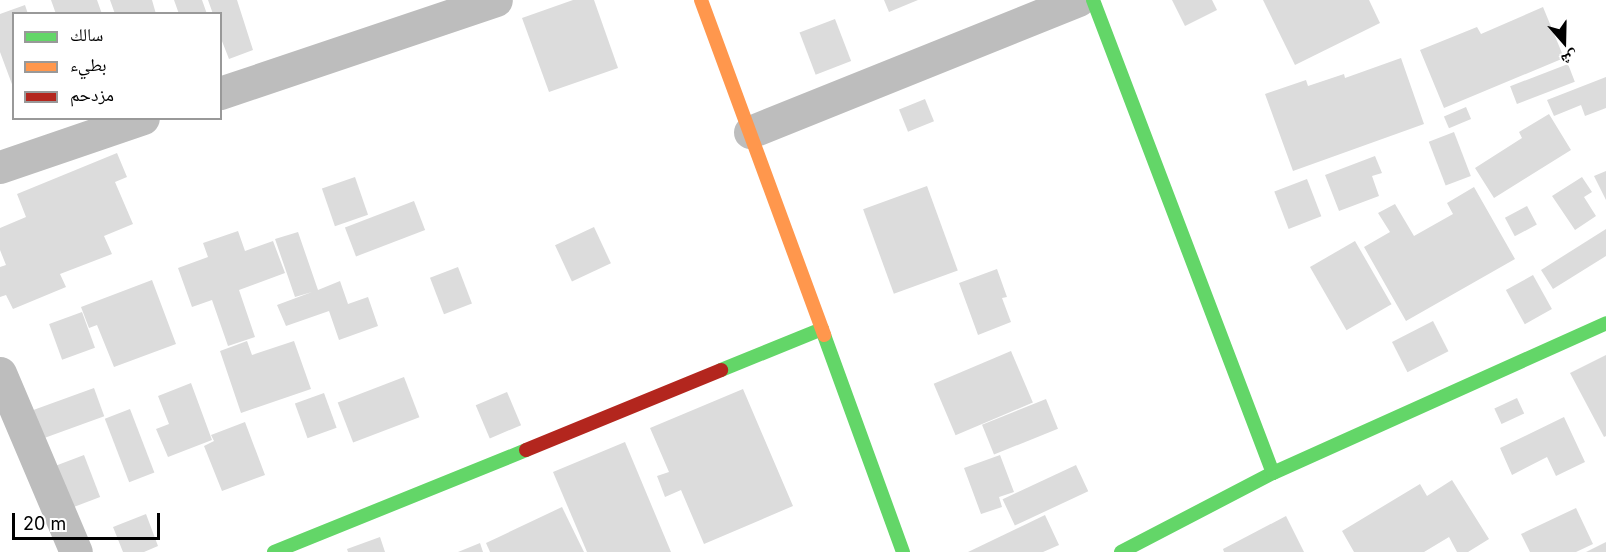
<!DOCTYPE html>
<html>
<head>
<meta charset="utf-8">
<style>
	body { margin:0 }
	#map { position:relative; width:1606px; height:552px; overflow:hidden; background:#fff; font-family:Inter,"Noto Naskh Arabic",sans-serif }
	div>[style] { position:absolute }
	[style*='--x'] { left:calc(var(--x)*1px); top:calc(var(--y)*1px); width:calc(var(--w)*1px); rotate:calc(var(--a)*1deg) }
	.building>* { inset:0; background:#dcdcdc; transform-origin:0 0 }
	.street>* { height:33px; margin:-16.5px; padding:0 16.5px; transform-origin:16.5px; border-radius:16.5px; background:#bdbdbd }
	.fast>* { height:14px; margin:-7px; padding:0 7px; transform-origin:7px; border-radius:7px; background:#63d668 }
	.slow>* { height:14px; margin:-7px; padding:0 7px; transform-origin:7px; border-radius:7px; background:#ff974d }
	.jam>* { height:14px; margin:-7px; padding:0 7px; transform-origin:7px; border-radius:7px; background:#b3261e }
	span { translate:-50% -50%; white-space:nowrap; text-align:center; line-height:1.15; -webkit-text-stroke:5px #fff; paint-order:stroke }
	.legend { position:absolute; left:12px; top:12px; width:210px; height:108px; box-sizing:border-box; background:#fff; border:2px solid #999; margin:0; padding:8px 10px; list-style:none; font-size:18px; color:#000 }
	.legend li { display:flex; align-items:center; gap:12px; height:30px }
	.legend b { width:30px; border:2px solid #999 }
	.north { position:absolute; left:1534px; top:12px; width:60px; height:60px; -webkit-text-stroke:4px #fff; paint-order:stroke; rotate:160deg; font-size:16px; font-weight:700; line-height:24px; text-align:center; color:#000 }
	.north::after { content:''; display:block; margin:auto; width:21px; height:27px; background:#000; clip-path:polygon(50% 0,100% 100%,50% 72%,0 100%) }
	.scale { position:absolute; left:12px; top:513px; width:148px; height:27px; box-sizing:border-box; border:3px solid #000; border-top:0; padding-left:8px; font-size:18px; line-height:21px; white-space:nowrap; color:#000; -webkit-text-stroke:4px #fff; paint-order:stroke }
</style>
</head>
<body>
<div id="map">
	<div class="building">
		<div style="clip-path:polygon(51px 0,97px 0,102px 14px,56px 14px)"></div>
		<div style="clip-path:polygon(110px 0,152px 0,156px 14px,115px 14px)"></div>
		<div style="clip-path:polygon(174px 0,202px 0,207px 14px,179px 14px)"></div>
		<div style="clip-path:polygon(208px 0,237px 0,253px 50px,229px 59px,220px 36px,220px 14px,213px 14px)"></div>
		<div style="clip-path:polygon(573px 0,594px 0,618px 68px,549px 92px,522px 18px)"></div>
		<div style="clip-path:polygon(884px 0,918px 0,889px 12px)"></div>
		<div style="clip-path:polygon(1172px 0,1212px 0,1217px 10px,1185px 26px)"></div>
		<div style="clip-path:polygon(1263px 0,1369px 0,1380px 23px,1295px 65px)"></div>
		<div style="clip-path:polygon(25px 5px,28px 14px,14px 14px,13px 87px,0 52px,0 14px)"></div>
		<div style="clip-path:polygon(1543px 7px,1564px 58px,1444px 108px,1420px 50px,1477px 27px,1481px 34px)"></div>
		<div style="left:835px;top:19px;width:45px;height:38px;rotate:69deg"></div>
		<div style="clip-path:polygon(1401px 58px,1424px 124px,1293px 171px,1265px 94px,1306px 80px,1308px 86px,1344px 74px,1345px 78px)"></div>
		<div style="left:1568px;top:64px;width:19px;height:62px;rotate:69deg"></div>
		<div style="clip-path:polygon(1606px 77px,1606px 108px,1585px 116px,1581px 105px,1554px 116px,1547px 100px)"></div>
		<div style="left:925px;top:99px;width:24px;height:28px;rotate:68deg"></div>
		<div style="left:1466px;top:107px;width:13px;height:24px;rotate:67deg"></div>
		<div style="clip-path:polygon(1549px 114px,1571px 150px,1494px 198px,1475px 168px,1522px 138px,1519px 132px)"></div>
		<div style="left:1454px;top:132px;width:47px;height:27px;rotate:69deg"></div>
		<div style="clip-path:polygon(117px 153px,127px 177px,115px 182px,133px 224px,104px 236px,112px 254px,60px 274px,66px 287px,13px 309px,6px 295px,0 297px,0 267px,6px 265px,0 250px,0 228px,26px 217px,17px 194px)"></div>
		<div style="clip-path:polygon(1375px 156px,1382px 173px,1372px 176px,1379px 196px,1339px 211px,1325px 175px)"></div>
		<div style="clip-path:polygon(1606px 171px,1606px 200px,1594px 176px)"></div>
		<div style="left:355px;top:177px;width:40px;height:35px;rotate:71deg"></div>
		<div style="clip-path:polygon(1582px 177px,1592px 192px,1584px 197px,1596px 216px,1575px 230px,1552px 196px)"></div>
		<div style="left:1307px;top:179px;width:40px;height:35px;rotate:69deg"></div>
		<div style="left:927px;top:186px;width:90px;height:68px;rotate:70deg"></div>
		<div style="clip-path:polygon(1474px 187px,1515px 259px,1406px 321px,1364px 247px,1390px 232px,1378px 213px,1395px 204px,1414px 236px,1453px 214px,1447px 203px)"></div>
		<div style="left:414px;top:201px;width:31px;height:74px;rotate:69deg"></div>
		<div style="left:1527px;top:206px;width:21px;height:25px;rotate:62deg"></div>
		<div style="left:594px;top:227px;width:40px;height:43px;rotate:65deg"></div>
		<div style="clip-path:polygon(1606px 229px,1606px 256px,1553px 289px,1541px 270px)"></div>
		<div style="clip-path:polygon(238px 231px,245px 251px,273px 241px,285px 273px,239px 290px,255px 337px,228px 346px,212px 300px,192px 307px,178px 268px,208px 257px,203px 243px)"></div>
		<div style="clip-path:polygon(298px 232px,318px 290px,340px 281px,348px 304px,368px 297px,378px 326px,339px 340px,329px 311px,286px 326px,277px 305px,312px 292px,295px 297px,275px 239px)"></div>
		<div style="left:1355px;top:241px;width:73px;height:52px;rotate:60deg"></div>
		<div style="left:458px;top:267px;width:39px;height:30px;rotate:69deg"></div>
		<div style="clip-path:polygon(997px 269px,1007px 297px,1002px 298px,1011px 322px,978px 335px,959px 283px)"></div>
		<div style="left:1533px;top:275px;width:39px;height:31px;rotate:61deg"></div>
		<div style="clip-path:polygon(152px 280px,176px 344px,114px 367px,97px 325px,89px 328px,81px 307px)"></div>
		<div style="left:82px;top:312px;width:38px;height:35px;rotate:70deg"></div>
		<div style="left:1433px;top:321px;width:34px;height:46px;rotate:63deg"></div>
		<div style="clip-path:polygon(247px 341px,252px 355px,294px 341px,311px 389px,241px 413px,220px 351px)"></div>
		<div style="left:1011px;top:351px;width:56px;height:84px;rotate:67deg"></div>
		<div style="clip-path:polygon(1606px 355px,1606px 436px,1604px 437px,1570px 373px)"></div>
		<div style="left:404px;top:377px;width:43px;height:71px;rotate:69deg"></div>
		<div style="clip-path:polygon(191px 383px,212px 440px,168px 457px,156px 429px,169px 424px,158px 396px)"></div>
		<div style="left:94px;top:388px;width:30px;height:66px;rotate:70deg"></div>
		<div style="clip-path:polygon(743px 389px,793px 506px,704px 544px,681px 490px,665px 497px,657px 476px,669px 472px,650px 428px)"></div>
		<div style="left:507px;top:392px;width:36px;height:34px;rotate:67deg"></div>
		<div style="left:324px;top:393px;width:37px;height:31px;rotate:70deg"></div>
		<div style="left:1517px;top:398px;width:17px;height:25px;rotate:65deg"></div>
		<div style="left:1046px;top:399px;width:32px;height:69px;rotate:68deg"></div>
		<div style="left:130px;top:409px;width:68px;height:27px;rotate:69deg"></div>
		<div style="clip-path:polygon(1564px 417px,1585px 462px,1556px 476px,1547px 457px,1512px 475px,1500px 448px)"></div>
		<div style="clip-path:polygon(245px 422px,265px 475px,222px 491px,204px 446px,214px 441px,211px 435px)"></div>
		<div style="clip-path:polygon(625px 442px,671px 552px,587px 552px,553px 472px)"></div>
		<div style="left:84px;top:455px;width:45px;height:31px;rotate:69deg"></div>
		<div style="clip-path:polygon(1000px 455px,1014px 492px,999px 497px,1002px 507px,981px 514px,964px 468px)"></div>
		<div style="left:1076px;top:465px;width:29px;height:81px;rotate:65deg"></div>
		<div style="clip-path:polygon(1452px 480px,1489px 539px,1468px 552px,1457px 552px,1449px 537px,1424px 552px,1354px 552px,1342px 531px,1420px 484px,1427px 496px)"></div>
		<div style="clip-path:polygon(562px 507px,584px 552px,490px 552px,486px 543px)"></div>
		<div style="clip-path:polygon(1576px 508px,1593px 544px,1576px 552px,1530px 552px,1521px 534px)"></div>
		<div style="clip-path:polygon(146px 514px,158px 546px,144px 552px,123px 552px,113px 527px)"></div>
		<div style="clip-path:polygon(1045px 515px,1059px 545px,1043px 552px,968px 552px)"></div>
		<div style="clip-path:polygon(1286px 516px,1304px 552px,1224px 552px,1223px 549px)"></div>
		<div style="clip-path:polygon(380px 537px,385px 552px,348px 552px,347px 549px)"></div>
		<div style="clip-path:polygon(1606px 542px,1606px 552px,1586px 552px)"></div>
		<div style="clip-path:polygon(480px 543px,483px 552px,458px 552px)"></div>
	</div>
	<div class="street">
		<div style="--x:220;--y:93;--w:291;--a:-18.6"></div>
		<div style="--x:750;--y:132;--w:354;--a:-21.9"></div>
		<div style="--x:0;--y:167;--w:151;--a:-18.9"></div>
		<div style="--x:0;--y:373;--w:194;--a:67"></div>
	</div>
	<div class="fast">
		<div style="--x:1093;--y:0;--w:506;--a:69.17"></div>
		<div style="--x:824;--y:335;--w:231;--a:70"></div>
		<div style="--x:721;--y:370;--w:109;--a:-22.1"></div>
		<div style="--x:274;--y:552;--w:272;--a:-22"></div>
		<div style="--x:1121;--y:552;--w:171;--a:-27.5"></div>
		<div style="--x:1273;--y:473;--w:365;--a:-24.2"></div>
	</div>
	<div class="slow">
		<div style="--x:701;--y:0;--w:357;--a:69.8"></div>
	</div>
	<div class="jam">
		<div style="--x:526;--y:450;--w:211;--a:-22.3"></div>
	</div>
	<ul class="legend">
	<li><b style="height:8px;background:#63d668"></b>سالك</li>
	<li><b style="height:8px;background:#ff974d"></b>بطيء</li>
	<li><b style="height:8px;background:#b3261e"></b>مزدحم</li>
	</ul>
	<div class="north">ش</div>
	<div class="scale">20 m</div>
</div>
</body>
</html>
